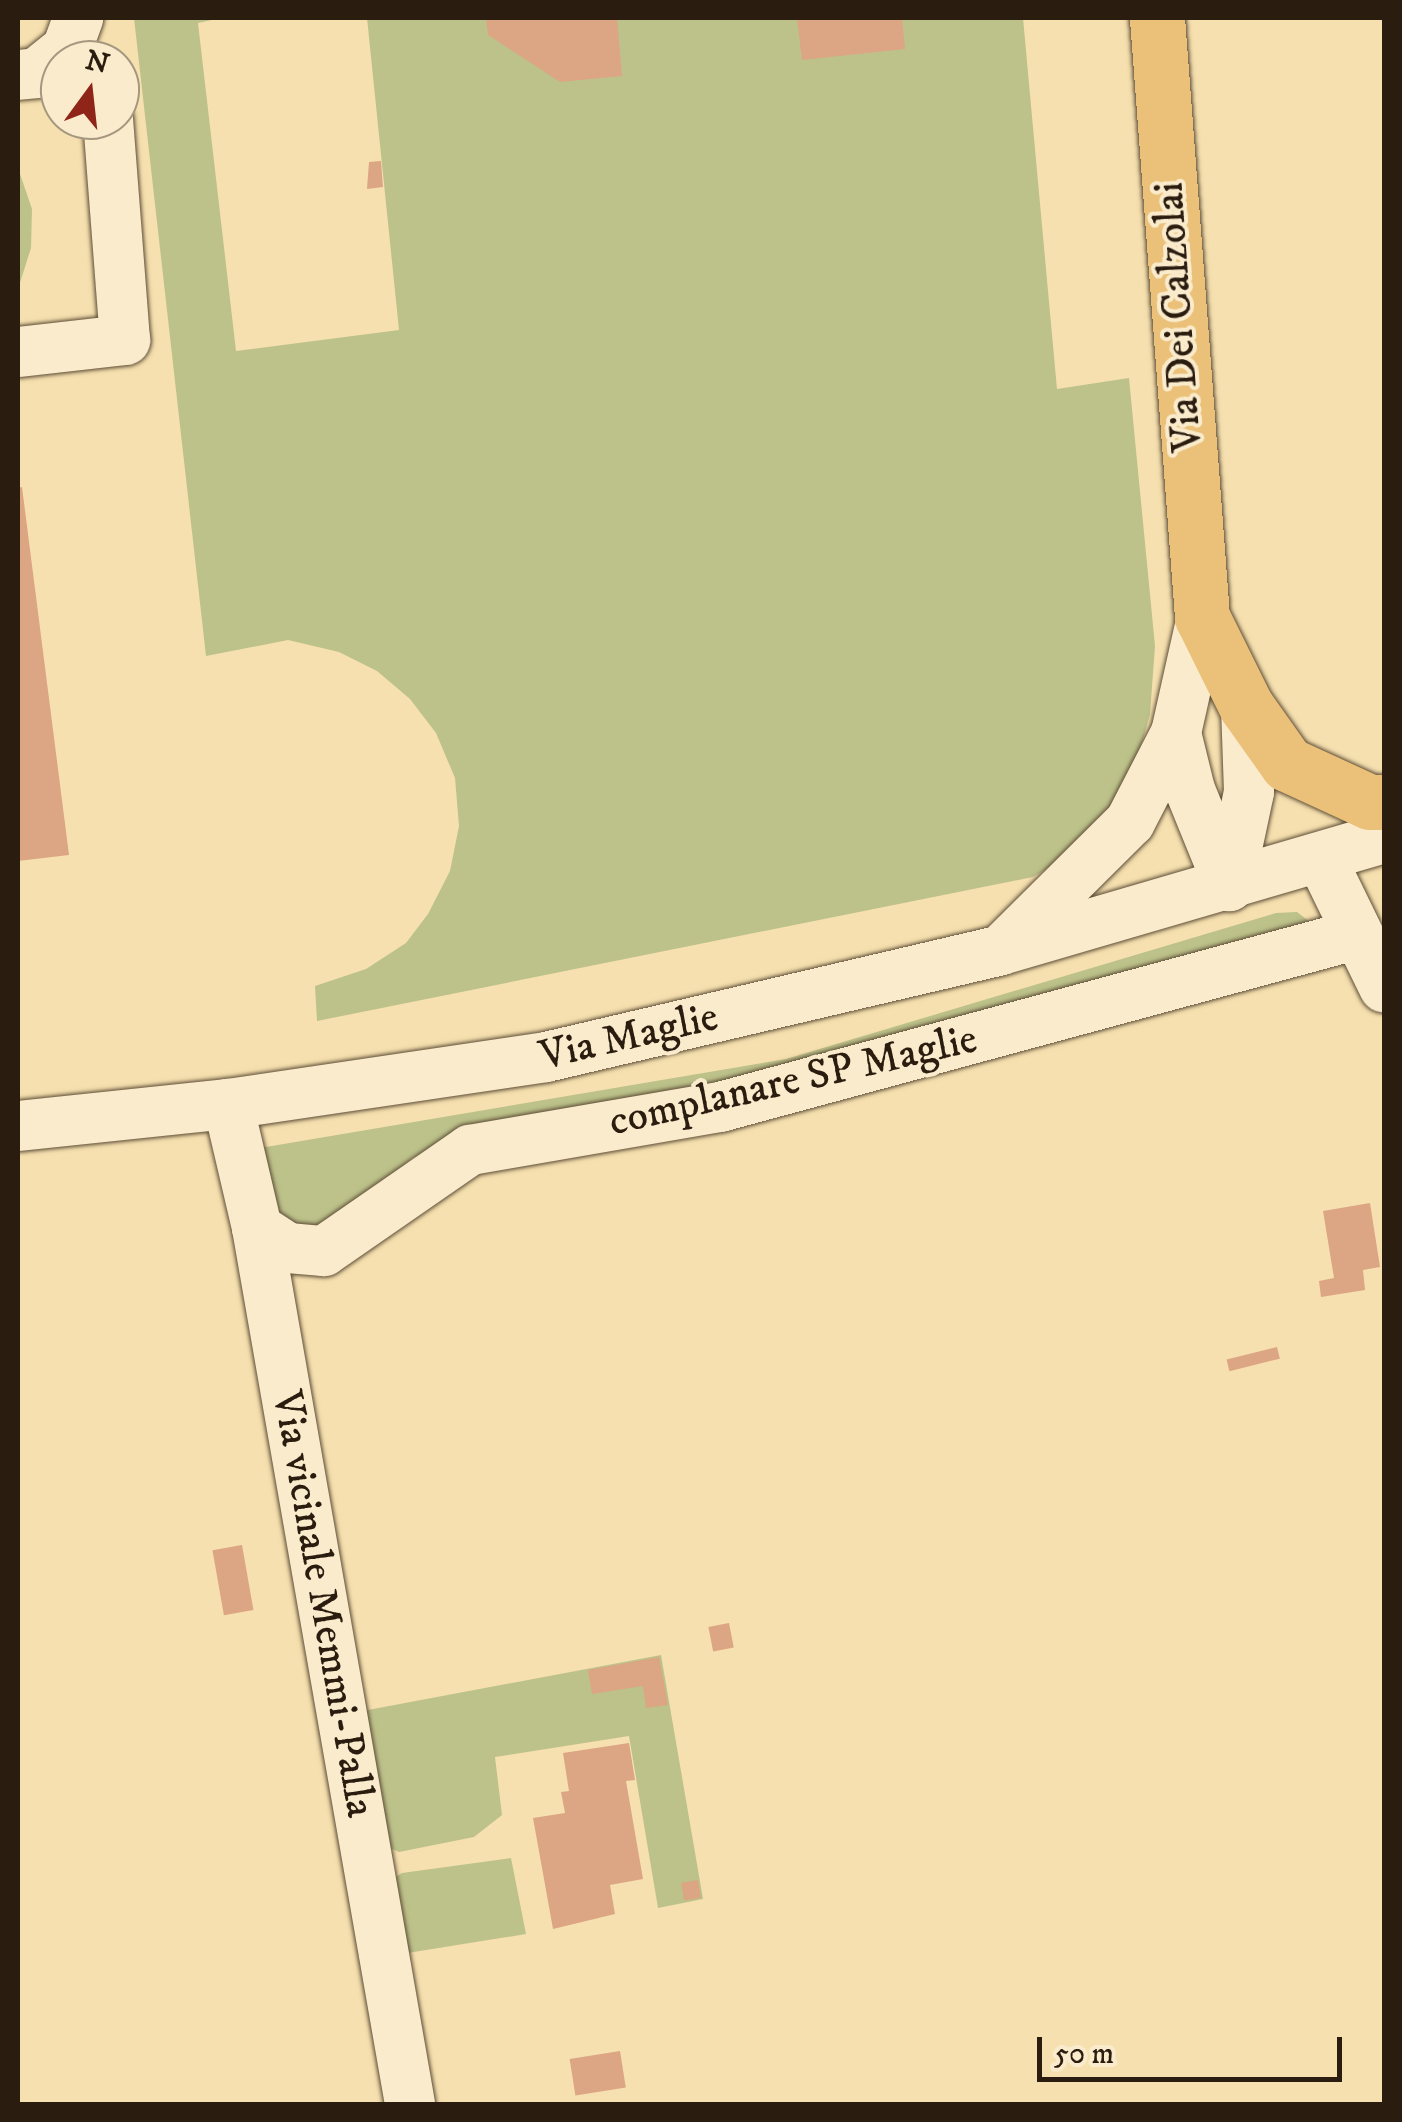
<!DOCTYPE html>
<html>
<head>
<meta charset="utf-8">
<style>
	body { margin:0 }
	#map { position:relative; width:1402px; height:2122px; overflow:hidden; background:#f6e0af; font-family:"IM FELL DW Pica",serif }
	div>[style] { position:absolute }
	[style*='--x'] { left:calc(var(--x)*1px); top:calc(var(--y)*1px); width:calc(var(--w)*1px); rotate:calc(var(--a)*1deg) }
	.green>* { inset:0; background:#bdc28a }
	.building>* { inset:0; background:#dca584; transform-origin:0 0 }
	.roads { filter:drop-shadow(0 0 2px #5d4d37) drop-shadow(0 0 2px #5d4d37) }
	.minor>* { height:50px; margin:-25px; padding:0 25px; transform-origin:25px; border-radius:25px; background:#f9ebcb }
	.major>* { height:55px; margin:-27.5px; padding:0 27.5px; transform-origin:27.5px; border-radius:27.5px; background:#ebc078 }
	span { translate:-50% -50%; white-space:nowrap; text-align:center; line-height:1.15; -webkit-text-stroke:8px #f9ebcb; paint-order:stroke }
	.street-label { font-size:42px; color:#2a1c0f }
	.frame { position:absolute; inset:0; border:20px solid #2a1c0f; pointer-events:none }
	.north { position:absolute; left:40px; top:40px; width:100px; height:100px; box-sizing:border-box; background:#f9ebcb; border:2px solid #a69880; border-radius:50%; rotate:15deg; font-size:28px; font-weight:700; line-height:40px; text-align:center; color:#2a1c0f }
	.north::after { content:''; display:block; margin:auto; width:35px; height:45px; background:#8f2418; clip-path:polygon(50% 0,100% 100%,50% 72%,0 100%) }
	.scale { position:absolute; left:1037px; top:2037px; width:305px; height:45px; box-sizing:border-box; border:5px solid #2a1c0f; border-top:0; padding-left:12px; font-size:30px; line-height:35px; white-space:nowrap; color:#2a1c0f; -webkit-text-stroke:8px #f9ebcb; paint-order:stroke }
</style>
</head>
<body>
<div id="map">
	<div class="green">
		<div style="clip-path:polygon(134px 18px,221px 18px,198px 23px,236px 351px,399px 330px,367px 18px,1023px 18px,1057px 389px,1129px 378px,1155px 646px,1150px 714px,1135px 768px,1110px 816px,1070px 855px,1033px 877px,317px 1021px,315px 986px,366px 969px,406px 943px,428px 914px,450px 871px,459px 826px,455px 778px,436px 733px,410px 699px,377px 671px,339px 652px,288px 640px,206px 656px)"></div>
		<div style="clip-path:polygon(18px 168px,32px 209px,31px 248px,18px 289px)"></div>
		<div style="clip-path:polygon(1297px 912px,1318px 928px,765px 1079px,456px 1137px,412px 1158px,327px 1236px,274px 1217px,254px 1149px,786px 1059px,1276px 913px)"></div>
		<div style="clip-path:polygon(661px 1655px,703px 1899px,658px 1908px,629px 1736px,495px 1757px,502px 1815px,474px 1837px,399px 1852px,372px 1840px,352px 1713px)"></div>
		<div style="clip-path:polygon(511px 1858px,526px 1934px,395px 1955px,383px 1885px,402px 1873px)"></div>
	</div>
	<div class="building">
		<div style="clip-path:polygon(486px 18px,617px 18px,622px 76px,560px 82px,488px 35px)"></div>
		<div style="clip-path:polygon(797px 18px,902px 18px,905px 49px,802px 60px)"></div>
		<div style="clip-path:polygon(381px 161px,383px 187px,367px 189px,369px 162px)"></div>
		<div style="clip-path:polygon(22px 487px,69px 855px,18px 861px,18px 488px)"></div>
		<div style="clip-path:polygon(1370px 1203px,1380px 1267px,1363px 1270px,1365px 1290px,1321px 1297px,1319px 1281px,1334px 1278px,1323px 1211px)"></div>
		<div style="left:1277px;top:1347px;width:12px;height:52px;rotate:76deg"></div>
		<div style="left:242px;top:1545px;width:66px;height:30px;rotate:80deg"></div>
		<div style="left:729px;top:1623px;width:25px;height:21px;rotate:79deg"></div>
		<div style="clip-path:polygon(659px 1657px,668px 1705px,646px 1708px,643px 1686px,592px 1694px,588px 1670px)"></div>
		<div style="clip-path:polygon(629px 1743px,635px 1780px,626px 1781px,643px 1879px,610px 1885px,615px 1914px,553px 1929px,533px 1818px,565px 1813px,561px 1792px,569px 1791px,563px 1753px)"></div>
		<div style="left:698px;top:1880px;width:18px;height:17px;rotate:81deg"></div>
		<div style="left:620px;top:2051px;width:37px;height:51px;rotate:81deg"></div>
	</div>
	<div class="roads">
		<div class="minor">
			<div style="--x:18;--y:75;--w:19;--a:-6"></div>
			<div style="--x:37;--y:73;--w:38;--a:-39"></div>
			<div style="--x:67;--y:49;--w:33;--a:-70"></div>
			<div style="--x:18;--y:352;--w:108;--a:-6.4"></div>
			<div style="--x:125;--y:340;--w:221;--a:-94.4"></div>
			<div style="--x:1176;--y:733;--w:59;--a:76.2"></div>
			<div style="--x:1190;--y:790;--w:104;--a:67.9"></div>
			<div style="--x:1321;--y:858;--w:144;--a:64"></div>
			<div style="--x:1229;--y:886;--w:96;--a:-78"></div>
			<div style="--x:1249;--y:792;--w:86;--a:-92"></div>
			<div style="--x:1005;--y:946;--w:176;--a:-44.8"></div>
			<div style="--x:1130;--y:822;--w:100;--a:-62.7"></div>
			<div style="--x:1176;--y:733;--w:119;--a:-77.4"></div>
			<div style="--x:228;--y:1104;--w:127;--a:76.8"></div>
			<div style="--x:257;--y:1228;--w:889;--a:80.09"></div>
			<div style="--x:18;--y:1126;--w:211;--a:-6"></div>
			<div style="--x:228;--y:1104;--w:321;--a:-8.4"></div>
			<div style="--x:546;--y:1057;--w:467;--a:-13.2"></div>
			<div style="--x:1001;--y:950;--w:399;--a:-16.3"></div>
			<div style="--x:257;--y:1228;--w:37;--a:33"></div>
			<div style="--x:288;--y:1248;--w:36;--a:5"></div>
			<div style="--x:324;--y:1251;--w:178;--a:-34.7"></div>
			<div style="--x:470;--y:1150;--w:254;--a:-9.8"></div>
			<div style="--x:720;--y:1107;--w:658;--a:-15.16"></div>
		</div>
		<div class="major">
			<div style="--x:1157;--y:18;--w:601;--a:85.7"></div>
			<div style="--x:1202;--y:617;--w:99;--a:63.7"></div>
			<div style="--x:1246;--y:706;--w:71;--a:54.7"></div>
			<div style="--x:1287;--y:764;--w:91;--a:24.6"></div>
			<div style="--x:1370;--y:802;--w:14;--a:0"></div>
		</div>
	</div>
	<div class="street-label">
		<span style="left:1179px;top:317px;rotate:-94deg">Via Dei Calzolai</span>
		<span style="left:629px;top:1037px;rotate:-13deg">Via Maglie</span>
		<span style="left:793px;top:1081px;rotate:-13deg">complanare SP Maglie</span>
		<span style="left:323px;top:1604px;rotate:80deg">Via vicinale Memmi-Palla</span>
	</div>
	<div class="frame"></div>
	<div class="north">N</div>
	<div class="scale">50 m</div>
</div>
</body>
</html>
